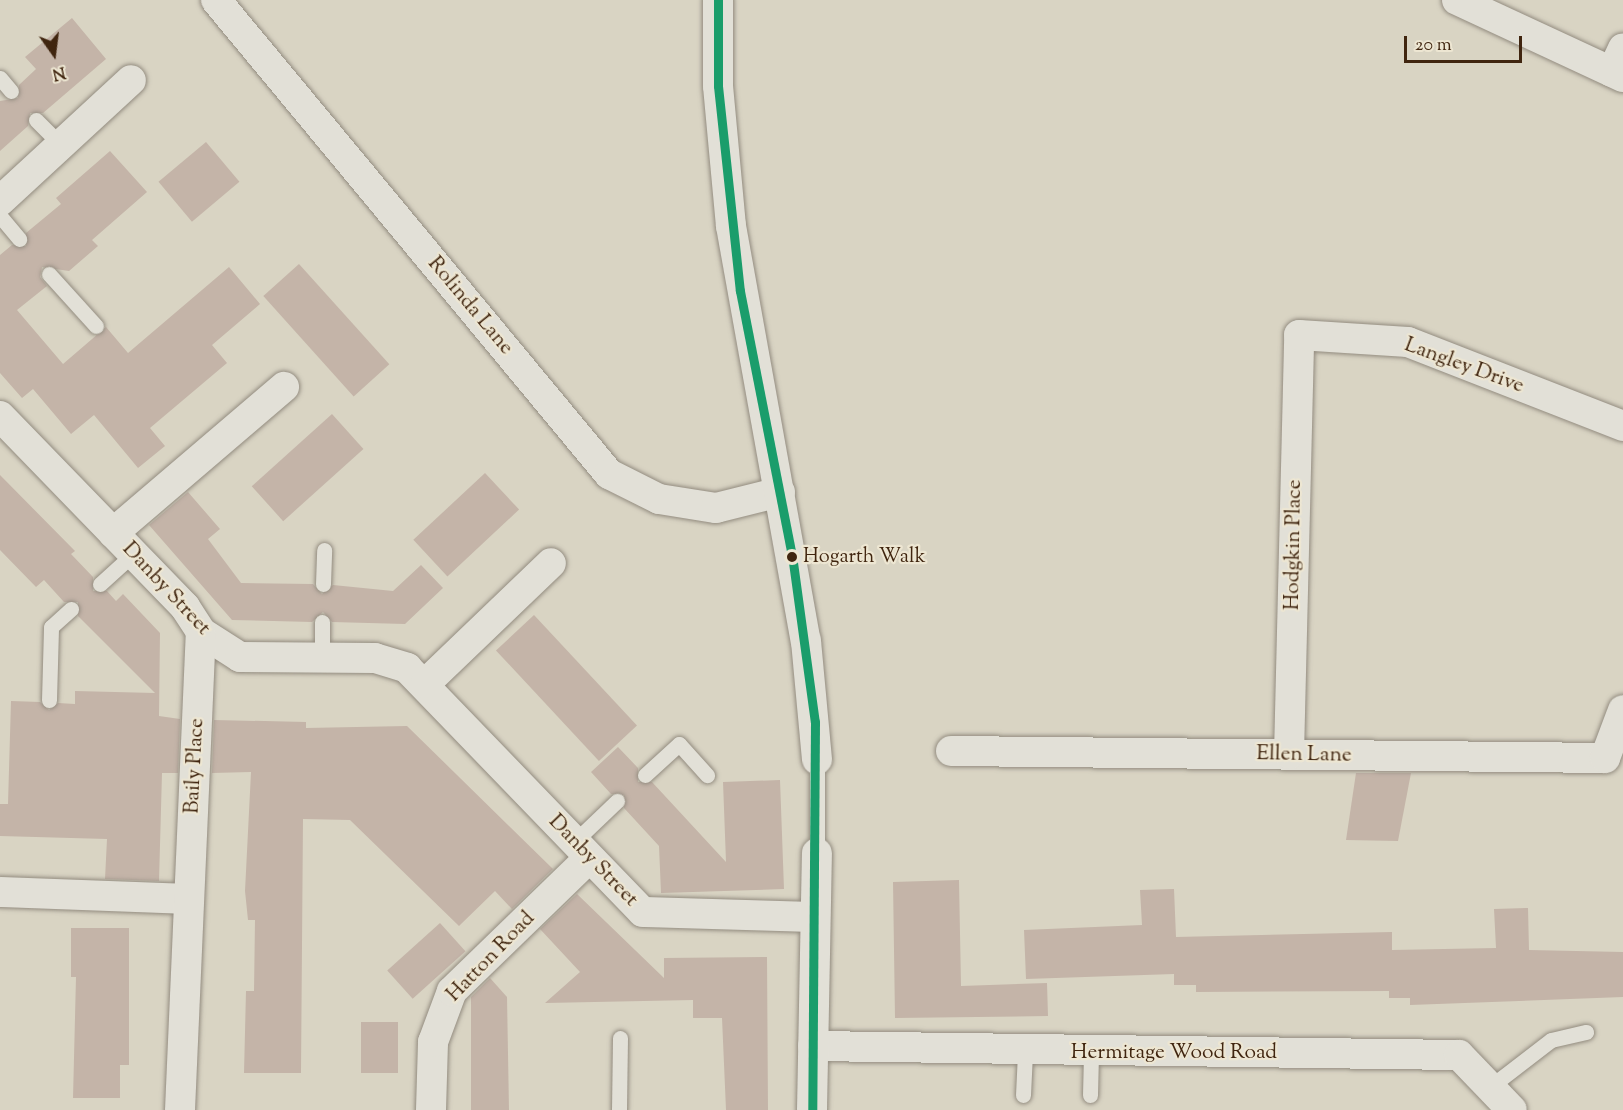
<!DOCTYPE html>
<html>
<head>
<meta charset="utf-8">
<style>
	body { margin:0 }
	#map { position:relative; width:1623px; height:1110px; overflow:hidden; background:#d9d4c3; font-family:"Sorts Mill Goudy",serif }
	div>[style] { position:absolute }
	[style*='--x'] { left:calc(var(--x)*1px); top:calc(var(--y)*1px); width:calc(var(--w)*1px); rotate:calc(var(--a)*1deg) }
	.building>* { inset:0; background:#c4b4a8; transform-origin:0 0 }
	.roads { filter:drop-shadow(0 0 2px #938c80) drop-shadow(0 0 2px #938c80) }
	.service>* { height:15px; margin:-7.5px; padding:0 7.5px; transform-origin:7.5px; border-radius:7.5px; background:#e2e0d7 }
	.minor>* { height:30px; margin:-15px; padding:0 15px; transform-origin:15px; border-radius:15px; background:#e2e0d7 }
	.bus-1>* { height:9px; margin:-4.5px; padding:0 4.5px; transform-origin:4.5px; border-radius:4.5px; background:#1a9d6b }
	.dots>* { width:16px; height:16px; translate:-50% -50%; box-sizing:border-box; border:3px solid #ede6d2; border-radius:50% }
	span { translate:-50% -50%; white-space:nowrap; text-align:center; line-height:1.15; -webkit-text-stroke:4.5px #ede6d2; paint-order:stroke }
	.bus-label { font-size:20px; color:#40250f }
	.left { translate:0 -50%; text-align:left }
	.street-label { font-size:21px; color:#40250f }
	.north { position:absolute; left:24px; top:24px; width:60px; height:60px; -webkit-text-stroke:4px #ede6d2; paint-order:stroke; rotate:166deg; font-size:16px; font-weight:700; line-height:24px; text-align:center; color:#40250f }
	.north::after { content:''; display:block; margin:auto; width:21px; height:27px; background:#40250f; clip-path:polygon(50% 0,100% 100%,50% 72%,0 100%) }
	.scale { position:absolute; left:1404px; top:36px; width:118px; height:27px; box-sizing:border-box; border:3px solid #40250f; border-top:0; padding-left:8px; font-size:18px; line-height:21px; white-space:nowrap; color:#40250f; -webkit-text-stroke:4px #ede6d2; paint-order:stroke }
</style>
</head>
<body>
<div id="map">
	<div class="building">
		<div style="clip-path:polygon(72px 18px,106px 59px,43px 113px,30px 113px,28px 126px,0 151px,0 101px,18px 98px,19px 85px,36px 69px,25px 57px)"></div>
		<div style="left:206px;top:142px;width:52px;height:62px;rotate:50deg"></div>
		<div style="clip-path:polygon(110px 151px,147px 192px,92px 240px,98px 246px,69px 271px,42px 267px,40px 277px,47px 286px,17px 310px,63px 364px,106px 327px,128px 353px,229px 267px,260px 304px,212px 345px,227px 363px,150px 428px,165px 446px,138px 468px,94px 415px,71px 434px,33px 389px,22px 398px,0 373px,0 255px,12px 245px,26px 246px,26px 233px,61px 204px,56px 198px)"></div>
		<div style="left:299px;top:264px;width:135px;height:48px;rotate:48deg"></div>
		<div style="left:332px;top:414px;width:47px;height:108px;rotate:48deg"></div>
		<div style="left:485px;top:473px;width:50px;height:98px;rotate:47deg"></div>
		<div style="clip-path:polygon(0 475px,75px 551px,71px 554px,93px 577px,93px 591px,107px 591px,116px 601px,123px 594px,160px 633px,159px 716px,180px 719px,178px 773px,162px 773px,159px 881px,105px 879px,107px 839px,0 836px,0 804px,8px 804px,11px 701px,40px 702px,49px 710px,58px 703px,75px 704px,75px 691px,155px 693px,78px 616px,78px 602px,64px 602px,44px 580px,36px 587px,0 550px)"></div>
		<div style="clip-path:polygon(188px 492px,220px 529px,208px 539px,241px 583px,313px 584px,322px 594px,333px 585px,393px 591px,421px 565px,443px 588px,405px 624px,332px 622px,323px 612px,312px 622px,232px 620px,149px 525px)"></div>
		<div style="left:534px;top:615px;width:151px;height:52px;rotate:47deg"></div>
		<div style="clip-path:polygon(214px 720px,306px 722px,306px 728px,407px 726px,553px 869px,512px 909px,495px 891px,459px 926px,350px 820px,303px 819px,301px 1073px,244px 1073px,246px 991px,254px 991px,255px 920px,248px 920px,245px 891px,251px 772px,212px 773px)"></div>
		<div style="clip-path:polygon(618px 747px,638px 768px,638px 782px,652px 782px,726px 862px,723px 782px,780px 780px,784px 889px,661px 893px,659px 846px,624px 808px,624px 795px,611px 794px,591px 772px)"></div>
		<div style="clip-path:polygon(1356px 773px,1411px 773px,1398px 841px,1346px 840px)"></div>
		<div style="clip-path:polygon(959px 880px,961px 986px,1047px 983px,1048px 1016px,895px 1018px,893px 882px)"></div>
		<div style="clip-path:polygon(1174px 889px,1176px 937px,1392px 932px,1392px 950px,1496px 948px,1494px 909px,1528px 908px,1529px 950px,1623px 952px,1623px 997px,1410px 1005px,1410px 998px,1389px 998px,1389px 991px,1196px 992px,1196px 985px,1174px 985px,1174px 974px,1026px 979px,1024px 930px,1142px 925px,1140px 890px)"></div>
		<div style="clip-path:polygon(577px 894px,664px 978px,664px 958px,767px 957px,768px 1110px,726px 1110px,722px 1018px,693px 1018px,693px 1000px,545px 1003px,580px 972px,540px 929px)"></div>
		<div style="left:440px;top:923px;width:38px;height:71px;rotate:48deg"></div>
		<div style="clip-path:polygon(71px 928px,129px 928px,129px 1065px,120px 1065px,120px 1098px,73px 1098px,76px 977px,71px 977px)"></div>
		<div style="clip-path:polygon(490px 978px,507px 997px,509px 1110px,471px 1110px,471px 997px)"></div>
		<div style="left:361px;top:1022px;width:37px;height:51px"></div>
	</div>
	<div class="roads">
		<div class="service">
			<div style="--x:0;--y:78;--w:17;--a:50"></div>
			<div style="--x:36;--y:120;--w:34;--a:45"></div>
			<div style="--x:0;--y:216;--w:30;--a:50"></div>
			<div style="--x:49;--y:274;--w:70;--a:47.9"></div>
			<div style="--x:100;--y:584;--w:45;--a:-42.3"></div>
			<div style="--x:323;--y:584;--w:34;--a:-88"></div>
			<div style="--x:322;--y:660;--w:38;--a:-90"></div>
			<div style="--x:49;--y:700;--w:73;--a:-88.4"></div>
			<div style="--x:51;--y:627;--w:27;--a:-42"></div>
			<div style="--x:645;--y:775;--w:46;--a:-42.4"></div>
			<div style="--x:679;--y:744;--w:42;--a:47.9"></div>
			<div style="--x:573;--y:843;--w:61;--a:-43.7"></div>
			<div style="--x:817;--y:853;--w:94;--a:-90"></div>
			<div style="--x:1490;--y:1087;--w:77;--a:-37.6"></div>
			<div style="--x:1551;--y:1040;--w:36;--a:-13"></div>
			<div style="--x:1023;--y:1095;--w:43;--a:-87.3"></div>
			<div style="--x:1090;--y:1095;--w:42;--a:-88.6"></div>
			<div style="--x:619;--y:1110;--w:72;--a:-89.2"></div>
		</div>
		<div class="minor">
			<div style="--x:216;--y:0;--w:616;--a:50.34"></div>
			<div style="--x:609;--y:474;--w:56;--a:26.6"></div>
			<div style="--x:659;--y:499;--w:58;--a:9"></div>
			<div style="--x:716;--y:508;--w:66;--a:-14"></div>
			<div style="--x:718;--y:0;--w:86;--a:90"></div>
			<div style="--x:718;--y:86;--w:141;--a:84.7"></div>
			<div style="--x:731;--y:226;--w:422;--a:79.8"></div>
			<div style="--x:806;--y:641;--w:119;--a:84.7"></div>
			<div style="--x:1457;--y:0;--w:183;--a:24.9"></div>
			<div style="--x:1612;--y:72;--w:26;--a:-65"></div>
			<div style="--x:0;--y:201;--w:178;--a:-42.7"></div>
			<div style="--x:0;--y:416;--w:266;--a:45.9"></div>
			<div style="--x:185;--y:607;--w:30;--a:57"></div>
			<div style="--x:201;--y:632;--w:46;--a:32.7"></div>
			<div style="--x:240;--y:657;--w:135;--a:0.4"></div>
			<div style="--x:375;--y:658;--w:34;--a:17"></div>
			<div style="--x:407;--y:668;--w:339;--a:46"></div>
			<div style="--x:643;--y:912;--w:172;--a:1.7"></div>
			<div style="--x:113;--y:533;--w:225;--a:-40.5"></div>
			<div style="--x:426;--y:683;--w:173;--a:-43.8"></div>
			<div style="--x:951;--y:751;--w:654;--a:0.61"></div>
			<div style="--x:1605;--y:758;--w:51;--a:-69.4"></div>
			<div style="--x:1289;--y:754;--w:419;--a:-88.6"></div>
			<div style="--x:1299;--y:335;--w:109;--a:3.7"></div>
			<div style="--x:1408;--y:342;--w:231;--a:21.3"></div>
			<div style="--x:0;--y:892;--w:188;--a:2.1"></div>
			<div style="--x:813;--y:1046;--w:646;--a:0.8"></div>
			<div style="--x:1459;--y:1055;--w:76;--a:46.1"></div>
			<div style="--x:180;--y:1110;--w:478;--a:-87.5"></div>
			<div style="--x:431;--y:1110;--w:68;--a:-88.3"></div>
			<div style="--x:433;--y:1042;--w:54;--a:-69.6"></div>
			<div style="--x:452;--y:991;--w:190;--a:-44.1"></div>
			<div style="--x:812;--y:1110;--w:257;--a:-88.9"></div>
		</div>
	</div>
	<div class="bus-1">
		<div style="--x:718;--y:0;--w:86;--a:90"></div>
		<div style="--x:718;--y:86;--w:206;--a:83.9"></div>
		<div style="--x:740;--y:291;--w:269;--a:78.9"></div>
		<div style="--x:792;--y:555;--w:169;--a:82.2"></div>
		<div style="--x:815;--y:722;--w:388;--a:90.4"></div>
	</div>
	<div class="dots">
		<div style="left:792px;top:557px;background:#40250f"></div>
	</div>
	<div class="bus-label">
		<span class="left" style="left:803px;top:557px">Hogarth Walk</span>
	</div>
	<div class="street-label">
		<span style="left:470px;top:306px;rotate:50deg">Rolinda Lane</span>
		<span style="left:1464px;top:366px;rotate:20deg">Langley Drive</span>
		<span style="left:1294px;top:545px;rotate:-89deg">Hodgkin Place</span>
		<span style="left:166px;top:589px;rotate:47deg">Danby Street</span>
		<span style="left:1304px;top:755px;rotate:1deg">Ellen Lane</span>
		<span style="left:195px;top:766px;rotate:-87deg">Baily Place</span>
		<span style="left:593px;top:861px;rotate:46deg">Danby Street</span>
		<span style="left:491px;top:957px;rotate:-46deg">Hatton Road</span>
		<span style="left:1174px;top:1053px">Hermitage Wood Road</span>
	</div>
	<div class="north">N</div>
	<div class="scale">20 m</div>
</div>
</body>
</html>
